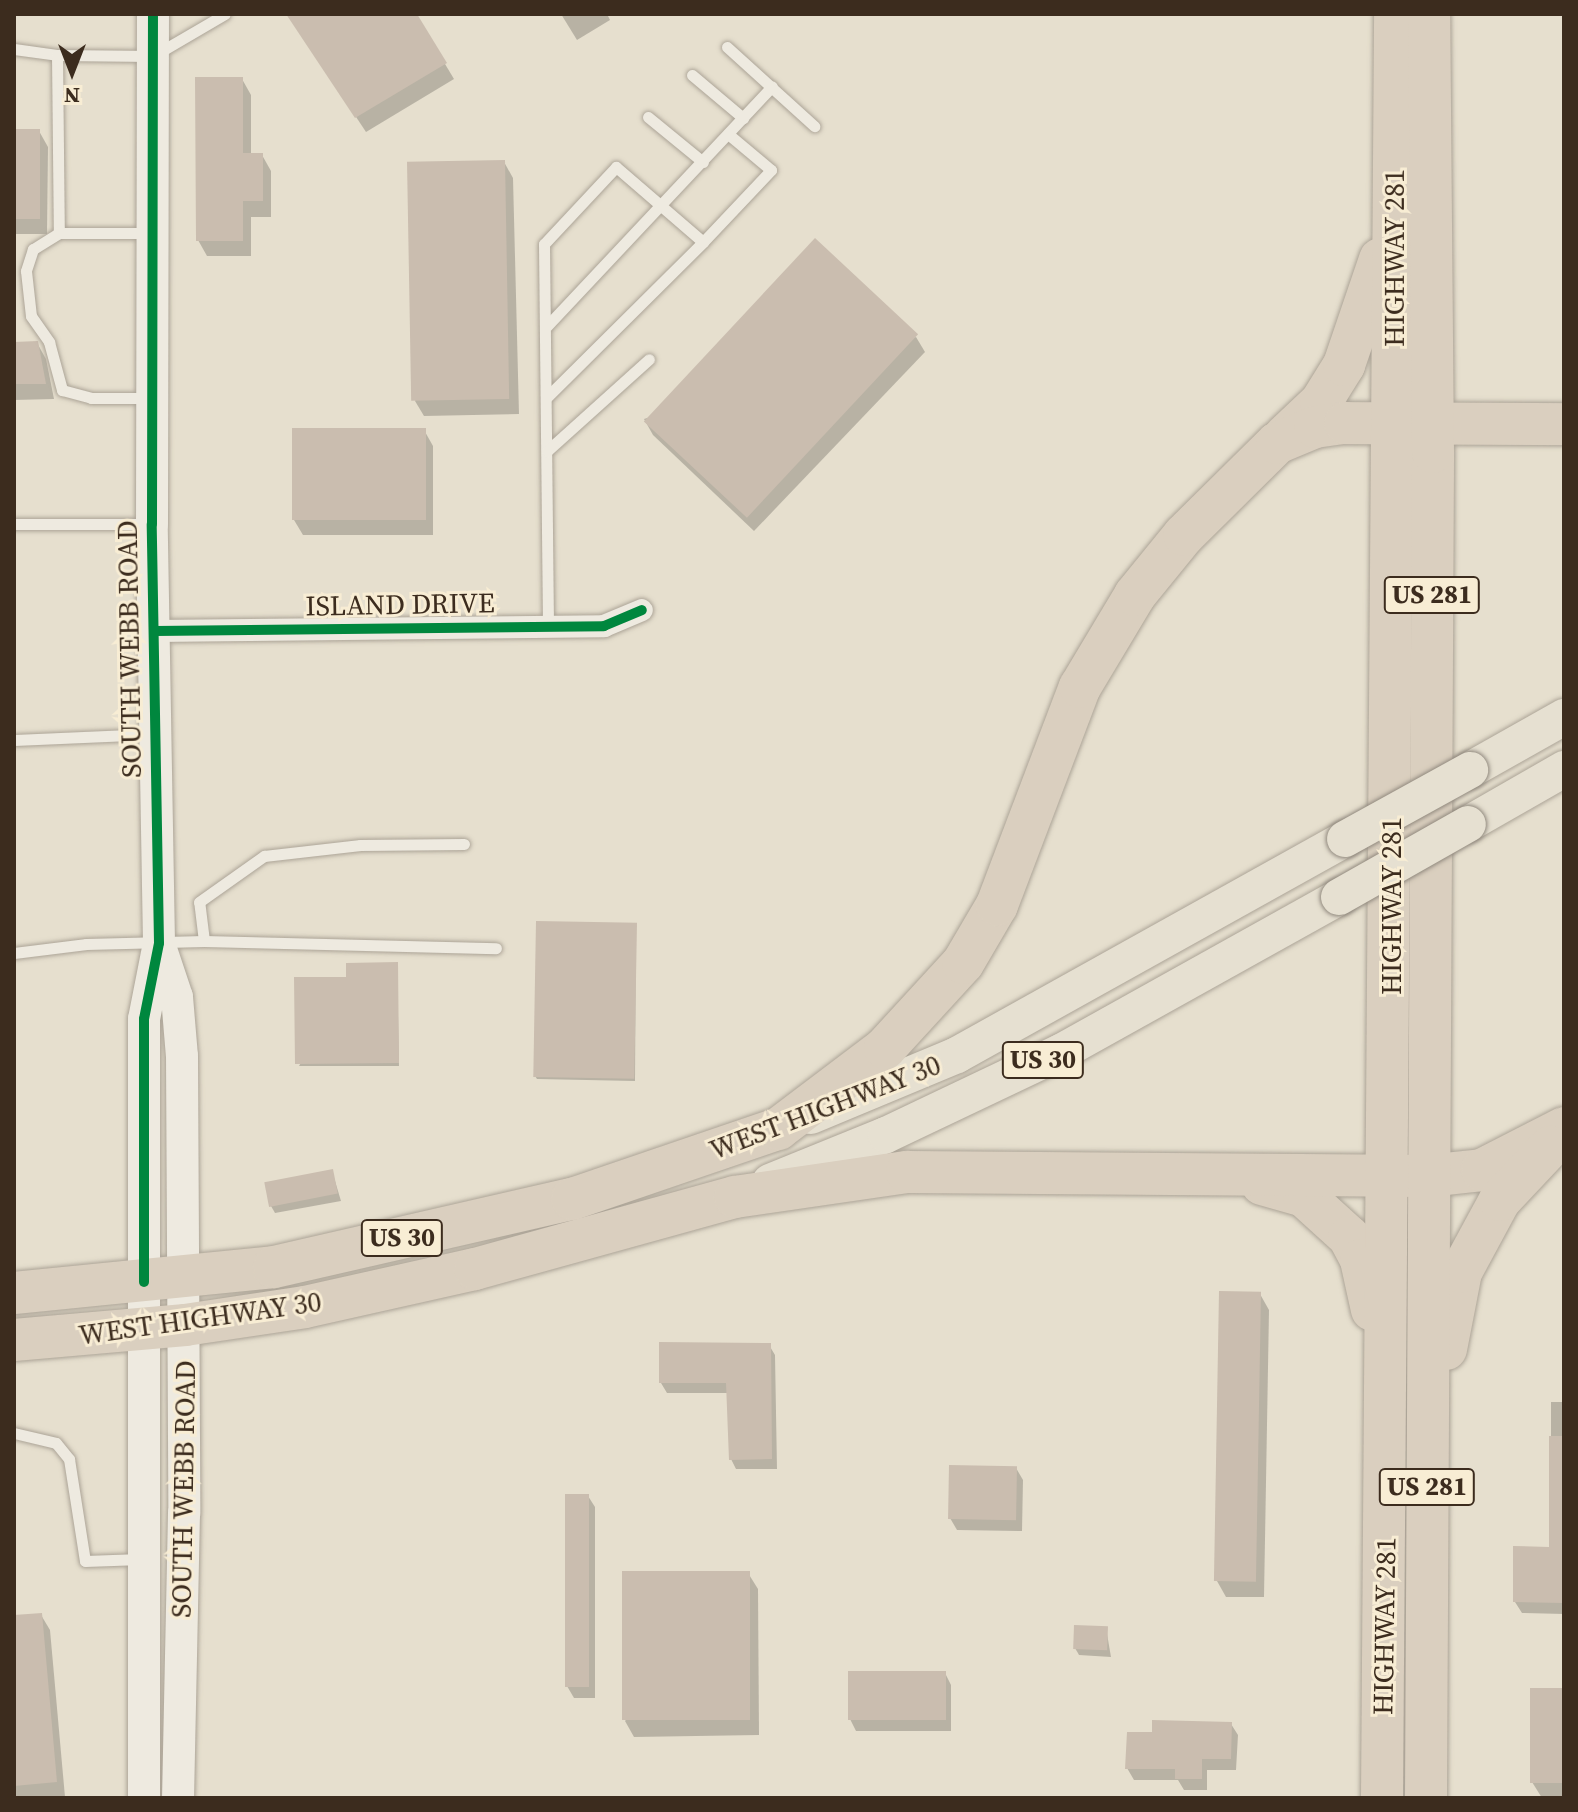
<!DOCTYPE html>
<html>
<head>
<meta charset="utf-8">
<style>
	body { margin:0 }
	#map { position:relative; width:1578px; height:1812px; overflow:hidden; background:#e6dfce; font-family:"Source Serif 4",serif }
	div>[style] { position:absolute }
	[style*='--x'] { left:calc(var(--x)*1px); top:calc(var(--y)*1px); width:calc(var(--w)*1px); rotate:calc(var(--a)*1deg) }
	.shadow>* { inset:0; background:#0003 }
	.building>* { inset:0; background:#cabdaf; transform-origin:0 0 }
	.roads { filter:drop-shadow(0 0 2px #aca497) drop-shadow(0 0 2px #aca497) }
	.lane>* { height:11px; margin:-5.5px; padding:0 5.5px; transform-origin:5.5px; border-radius:5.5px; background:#eeeae0 }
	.street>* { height:22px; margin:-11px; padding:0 11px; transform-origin:11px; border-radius:11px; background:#eeeae0 }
	.secondary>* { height:32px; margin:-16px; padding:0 16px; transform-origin:16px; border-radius:16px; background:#eeeae0 }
	.primary>* { height:36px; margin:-18px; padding:0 18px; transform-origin:18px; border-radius:18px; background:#e6e0d1 }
	.highway>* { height:42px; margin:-21px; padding:0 21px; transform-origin:21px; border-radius:21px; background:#dacfbf }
	.bridges { filter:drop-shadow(0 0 2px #91897e) drop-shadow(0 0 2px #91897e) }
	.primary-bridge>* { height:36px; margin:-18px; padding:0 18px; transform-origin:18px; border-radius:18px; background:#e6e0d1 }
	.cycleway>* { height:10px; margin:-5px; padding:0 5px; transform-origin:5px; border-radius:5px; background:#00873e }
	span { translate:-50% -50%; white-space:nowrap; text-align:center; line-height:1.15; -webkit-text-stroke:6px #f8edd4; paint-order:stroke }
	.shield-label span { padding:2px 6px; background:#f8edd4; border:2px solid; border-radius:6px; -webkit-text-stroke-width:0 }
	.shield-label { font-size:26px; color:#3c2c1e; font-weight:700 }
	.street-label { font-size:28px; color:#3c2c1e }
	.frame { position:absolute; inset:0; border:16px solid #3c2c1e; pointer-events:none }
	.north { position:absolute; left:32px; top:32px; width:80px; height:80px; -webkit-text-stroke:6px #f8edd4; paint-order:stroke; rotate:180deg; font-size:22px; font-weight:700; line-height:32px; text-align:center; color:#3c2c1e }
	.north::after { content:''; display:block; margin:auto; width:28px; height:36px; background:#3c2c1e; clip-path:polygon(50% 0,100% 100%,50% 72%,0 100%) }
</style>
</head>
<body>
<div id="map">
	<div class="shadow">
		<div style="clip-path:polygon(288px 14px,415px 14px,454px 79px,366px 132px)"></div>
		<div style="clip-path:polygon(561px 14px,607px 14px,610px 20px,577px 40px)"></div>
		<div style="clip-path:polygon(242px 79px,251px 95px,251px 155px,262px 155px,271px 171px,271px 217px,251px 217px,251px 256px,207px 256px,198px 240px)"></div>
		<div style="clip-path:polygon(14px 131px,39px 131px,48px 147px,47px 234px,14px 234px)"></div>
		<div style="clip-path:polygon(504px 162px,513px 178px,519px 414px,424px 416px,415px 401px)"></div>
		<div style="clip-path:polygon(916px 337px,925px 352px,754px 531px,653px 435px,644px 419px)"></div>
		<div style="clip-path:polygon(37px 343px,46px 359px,54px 399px,14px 400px,14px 344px)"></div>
		<div style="clip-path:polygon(424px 430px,433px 446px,433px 535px,303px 535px,294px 520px)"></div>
		<div style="clip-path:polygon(636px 925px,635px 1081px,537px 1079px,535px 1076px)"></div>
		<div style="clip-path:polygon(397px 964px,399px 1066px,299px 1066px,348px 979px)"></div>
		<div style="clip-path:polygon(332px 1171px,341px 1201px,275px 1213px,271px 1206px)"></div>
		<div style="clip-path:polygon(1260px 1294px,1269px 1310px,1264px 1597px,1226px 1597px,1217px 1581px)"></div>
		<div style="clip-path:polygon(769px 1345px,775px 1355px,777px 1469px,736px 1469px,731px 1459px,728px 1393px,667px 1393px,661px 1383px)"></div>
		<div style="clip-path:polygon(1551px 1402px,1564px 1402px,1564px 1614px,1522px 1613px,1515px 1602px,1551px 1549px)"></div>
		<div style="clip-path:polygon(1016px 1468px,1023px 1480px,1022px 1531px,957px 1530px,950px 1518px)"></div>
		<div style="clip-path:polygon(588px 1496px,595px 1507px,595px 1698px,574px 1698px,567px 1686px)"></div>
		<div style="clip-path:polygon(748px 1573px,758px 1589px,759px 1735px,634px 1737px,625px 1721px)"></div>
		<div style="clip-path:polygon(41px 1615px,50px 1630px,65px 1797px,14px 1798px,14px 1617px)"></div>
		<div style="clip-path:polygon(1106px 1628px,1111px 1657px,1079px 1655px,1075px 1648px)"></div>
		<div style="clip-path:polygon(945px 1673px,951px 1685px,951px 1731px,856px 1731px,850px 1719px)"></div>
		<div style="clip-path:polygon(1564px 1690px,1564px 1798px,1542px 1798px,1532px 1782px)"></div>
		<div style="clip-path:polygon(1231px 1724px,1238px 1735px,1236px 1770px,1207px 1770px,1207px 1790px,1184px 1790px,1178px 1780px,1134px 1780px,1127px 1768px,1154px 1734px)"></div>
	</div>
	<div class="building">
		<div style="clip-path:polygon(286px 14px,417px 14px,447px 63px,355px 118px)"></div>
		<div style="clip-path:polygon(195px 77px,243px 77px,243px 153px,263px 153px,263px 201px,243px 201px,243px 241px,196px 241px)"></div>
		<div style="left:14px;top:129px;width:26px;height:90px"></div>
		<div style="left:505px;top:160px;width:239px;height:98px;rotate:89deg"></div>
		<div style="left:815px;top:238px;width:141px;height:251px;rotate:43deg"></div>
		<div style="clip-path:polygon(38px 341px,46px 384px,14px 384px,14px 342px)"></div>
		<div style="left:292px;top:428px;width:134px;height:92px"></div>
		<div style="left:536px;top:921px;width:101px;height:156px;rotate:1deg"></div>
		<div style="clip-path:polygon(398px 962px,399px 1063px,295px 1064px,294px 977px,346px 977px,346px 963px)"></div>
		<div style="left:333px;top:1169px;width:25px;height:70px;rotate:79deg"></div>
		<div style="left:1219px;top:1291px;width:42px;height:290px;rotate:1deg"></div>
		<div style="clip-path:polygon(659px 1342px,771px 1343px,772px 1459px,729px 1460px,726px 1383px,659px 1383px)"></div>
		<div style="clip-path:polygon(1549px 1436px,1564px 1436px,1564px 1603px,1513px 1602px,1513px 1546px,1549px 1547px)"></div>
		<div style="left:949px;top:1465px;width:68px;height:54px;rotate:1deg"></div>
		<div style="left:565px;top:1494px;width:24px;height:193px"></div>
		<div style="left:750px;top:1571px;width:149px;height:128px;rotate:90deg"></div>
		<div style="clip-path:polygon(42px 1613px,57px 1782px,14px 1786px,14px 1615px)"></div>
		<div style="left:1074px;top:1625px;width:34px;height:24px;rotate:2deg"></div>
		<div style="left:848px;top:1671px;width:98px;height:49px"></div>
		<div style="left:1530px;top:1688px;width:34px;height:95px"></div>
		<div style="clip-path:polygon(1152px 1720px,1232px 1722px,1231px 1759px,1202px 1759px,1202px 1779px,1175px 1779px,1175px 1769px,1125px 1769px,1127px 1732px,1152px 1732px)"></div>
	</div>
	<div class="roads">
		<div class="lane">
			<div style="--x:727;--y:47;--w:118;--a:42.2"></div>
			<div style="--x:14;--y:49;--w:43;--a:7.9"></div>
			<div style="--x:57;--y:55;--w:96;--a:0.6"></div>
			<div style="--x:153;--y:56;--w:83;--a:-30.3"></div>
			<div style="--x:57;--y:55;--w:178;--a:89.4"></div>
			<div style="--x:692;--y:75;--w:67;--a:40.1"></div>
			<div style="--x:648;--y:117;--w:71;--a:39.3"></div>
			<div style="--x:151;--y:233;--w:92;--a:180"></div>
			<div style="--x:59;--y:233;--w:31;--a:148"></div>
			<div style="--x:33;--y:249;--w:23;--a:108"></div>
			<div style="--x:26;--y:271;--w:45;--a:83.7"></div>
			<div style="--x:31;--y:316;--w:32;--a:55"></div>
			<div style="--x:49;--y:342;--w:50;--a:74.8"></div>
			<div style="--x:62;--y:390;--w:30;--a:15"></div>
			<div style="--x:91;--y:398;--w:60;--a:0"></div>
			<div style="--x:703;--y:242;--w:99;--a:-46.6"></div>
			<div style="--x:771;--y:170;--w:56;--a:-140.1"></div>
			<div style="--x:546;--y:327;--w:330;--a:-46.8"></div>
			<div style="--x:547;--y:397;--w:220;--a:-44.8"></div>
			<div style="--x:703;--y:242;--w:115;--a:-139.2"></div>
			<div style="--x:616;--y:167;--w:105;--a:133.1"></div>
			<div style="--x:544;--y:244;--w:383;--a:89.4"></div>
			<div style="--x:547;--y:451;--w:137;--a:-42"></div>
			<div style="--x:14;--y:524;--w:137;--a:0"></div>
			<div style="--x:14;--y:740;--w:139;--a:-2.5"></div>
			<div style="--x:204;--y:941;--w:39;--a:-97"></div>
			<div style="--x:199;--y:902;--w:80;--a:-35.3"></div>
			<div style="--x:264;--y:856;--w:97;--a:-6.5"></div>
			<div style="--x:360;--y:845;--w:104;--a:-0.6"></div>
			<div style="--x:14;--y:953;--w:73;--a:-7.1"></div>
			<div style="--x:86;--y:944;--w:118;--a:-1.5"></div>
			<div style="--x:204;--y:941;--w:292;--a:1.4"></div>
			<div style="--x:14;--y:1433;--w:43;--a:13.4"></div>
			<div style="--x:56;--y:1443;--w:21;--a:51"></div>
			<div style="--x:69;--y:1459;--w:103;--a:81.1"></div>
			<div style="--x:85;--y:1561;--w:56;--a:-2"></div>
		</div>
		<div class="street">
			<div style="--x:155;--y:631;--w:449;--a:-0.6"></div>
			<div style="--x:604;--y:626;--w:41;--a:-22.8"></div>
		</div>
		<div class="secondary">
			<div style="--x:159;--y:943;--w:57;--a:71.6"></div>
			<div style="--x:177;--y:997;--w:59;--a:85.2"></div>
			<div style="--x:182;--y:1056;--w:457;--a:89.7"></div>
			<div style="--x:184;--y:1513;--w:285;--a:91.2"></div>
			<div style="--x:144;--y:1798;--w:779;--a:-90"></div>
			<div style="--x:144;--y:1019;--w:77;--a:-78.8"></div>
			<div style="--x:159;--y:943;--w:419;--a:-91"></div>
			<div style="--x:152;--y:524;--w:510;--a:-89.89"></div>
		</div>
		<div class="primary">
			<div style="--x:1470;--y:770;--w:108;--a:-29.4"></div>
			<div style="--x:1468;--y:824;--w:111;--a:-29.8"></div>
			<div style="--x:811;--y:1116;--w:158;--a:-22.7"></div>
			<div style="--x:957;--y:1055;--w:444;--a:-29.1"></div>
			<div style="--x:770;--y:1182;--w:125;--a:-22.1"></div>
			<div style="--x:886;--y:1135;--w:194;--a:-25.4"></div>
			<div style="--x:1061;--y:1052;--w:318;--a:-29.1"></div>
		</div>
		<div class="highway">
			<div style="--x:1285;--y:436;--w:50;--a:-43.4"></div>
			<div style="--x:1321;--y:402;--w:44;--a:-58.1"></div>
			<div style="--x:1344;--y:365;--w:112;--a:-71.2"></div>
			<div style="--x:1262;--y:1184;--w:44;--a:15.9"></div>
			<div style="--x:1304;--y:1196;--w:61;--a:42.3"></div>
			<div style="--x:1349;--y:1237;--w:26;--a:62"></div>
			<div style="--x:1361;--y:1260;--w:51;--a:77.6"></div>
			<div style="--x:14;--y:1293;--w:261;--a:-5.7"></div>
			<div style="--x:274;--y:1267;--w:306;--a:-12.9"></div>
			<div style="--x:572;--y:1199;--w:218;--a:-18.8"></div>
			<div style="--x:778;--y:1129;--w:134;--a:-37.1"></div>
			<div style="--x:885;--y:1048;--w:115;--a:-47.5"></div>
			<div style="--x:963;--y:963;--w:67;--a:-59.6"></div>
			<div style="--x:997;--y:905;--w:233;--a:-69.2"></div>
			<div style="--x:1080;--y:687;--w:107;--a:-59.1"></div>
			<div style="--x:1135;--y:595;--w:77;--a:-50.8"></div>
			<div style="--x:1184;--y:535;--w:131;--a:-44.7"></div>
			<div style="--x:1277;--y:443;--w:41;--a:-22.8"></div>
			<div style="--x:1315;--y:427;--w:30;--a:-8"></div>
			<div style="--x:1345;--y:423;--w:219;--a:0.3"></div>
			<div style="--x:14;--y:1340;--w:172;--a:-5"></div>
			<div style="--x:185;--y:1325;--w:121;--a:-8.5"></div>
			<div style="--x:305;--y:1307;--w:174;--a:-12.6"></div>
			<div style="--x:475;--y:1269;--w:270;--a:-15.5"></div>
			<div style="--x:735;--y:1197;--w:174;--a:-8.3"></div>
			<div style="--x:907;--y:1172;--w:520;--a:0.44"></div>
			<div style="--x:1427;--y:1176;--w:55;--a:-6.2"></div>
			<div style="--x:1482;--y:1170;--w:92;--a:-27.1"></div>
			<div style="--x:1446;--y:1349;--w:78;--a:-79"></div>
			<div style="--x:1461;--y:1272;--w:82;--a:-61.6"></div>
			<div style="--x:1500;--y:1200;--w:73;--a:-46.7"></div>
			<div style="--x:1382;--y:1798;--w:1784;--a:-89.58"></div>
			<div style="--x:1426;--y:1798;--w:1346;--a:-89.7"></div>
			<div style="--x:1433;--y:452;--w:438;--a:-90.5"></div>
		</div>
	</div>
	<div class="bridges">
		<div class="primary-bridge">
			<div style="--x:1345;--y:839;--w:143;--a:-28.9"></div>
			<div style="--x:1339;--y:897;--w:148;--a:-29.5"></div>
		</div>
	</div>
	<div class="cycleway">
		<div style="--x:155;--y:631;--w:449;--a:-0.6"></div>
		<div style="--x:604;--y:626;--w:41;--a:-22.8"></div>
		<div style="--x:144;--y:1282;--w:263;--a:-90"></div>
		<div style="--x:144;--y:1019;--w:77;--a:-78.8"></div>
		<div style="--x:159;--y:943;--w:419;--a:-91"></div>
		<div style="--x:152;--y:524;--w:510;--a:-89.89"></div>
	</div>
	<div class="shield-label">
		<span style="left:1432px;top:595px">US 281</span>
		<span style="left:1043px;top:1060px">US 30</span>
		<span style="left:402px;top:1238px">US 30</span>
		<span style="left:1427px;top:1487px">US 281</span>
	</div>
	<div class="street-label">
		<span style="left:1394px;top:258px;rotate:-90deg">HIGHWAY 281</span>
		<span style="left:400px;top:604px;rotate:-1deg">ISLAND DRIVE</span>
		<span style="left:129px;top:649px;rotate:-91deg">SOUTH WEBB ROAD</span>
		<span style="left:1391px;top:906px;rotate:-90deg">HIGHWAY 281</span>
		<span style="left:825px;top:1107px;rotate:-21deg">WEST HIGHWAY 30</span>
		<span style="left:200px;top:1318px;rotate:-8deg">WEST HIGHWAY 30</span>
		<span style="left:183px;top:1489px;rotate:-89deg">SOUTH WEBB ROAD</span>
		<span style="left:1384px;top:1626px;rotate:-89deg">HIGHWAY 281</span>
	</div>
	<div class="frame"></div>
	<div class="north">N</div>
</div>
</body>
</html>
